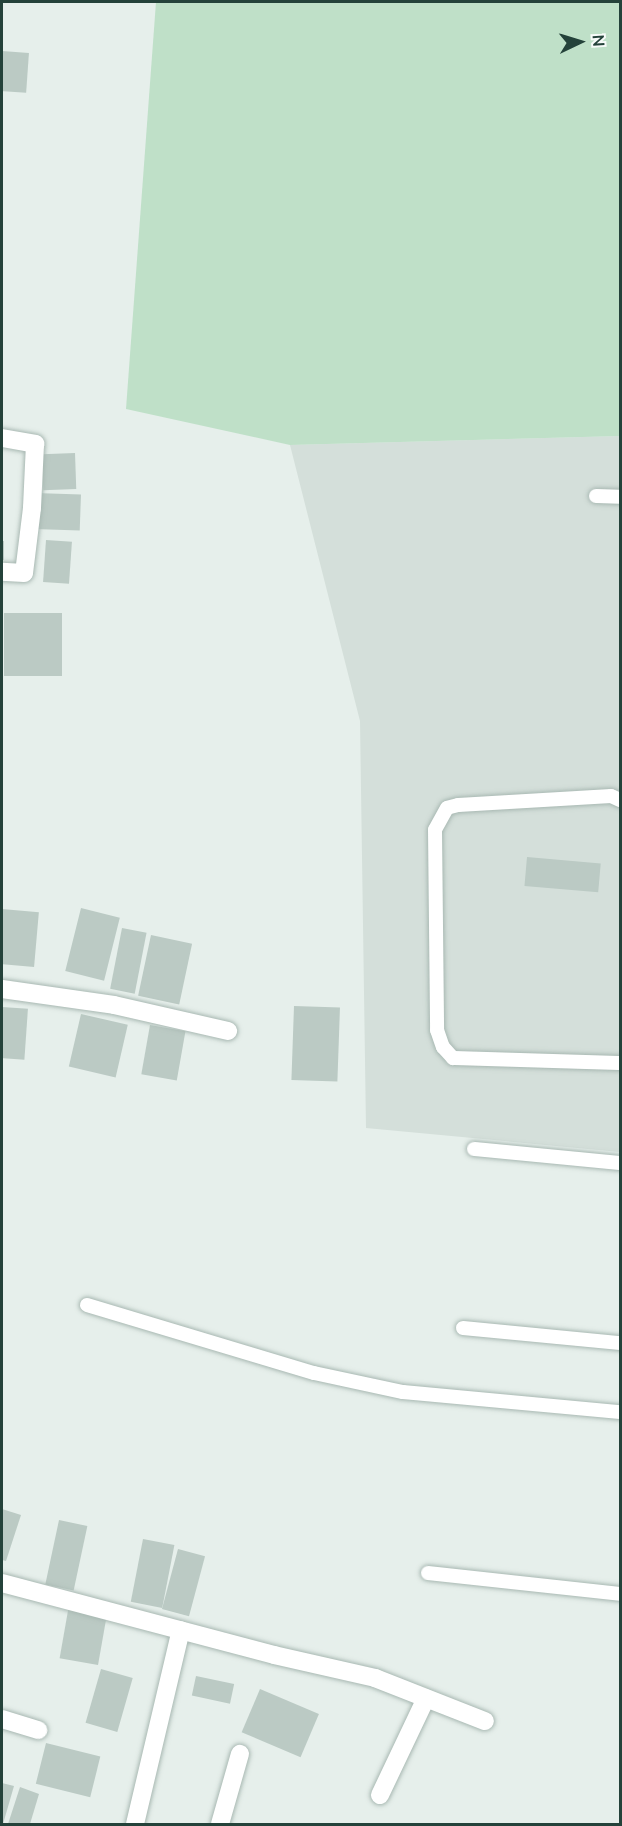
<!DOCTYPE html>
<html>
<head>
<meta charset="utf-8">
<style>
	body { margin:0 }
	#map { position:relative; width:622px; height:1826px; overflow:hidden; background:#e6efeb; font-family:"Nunito Sans",sans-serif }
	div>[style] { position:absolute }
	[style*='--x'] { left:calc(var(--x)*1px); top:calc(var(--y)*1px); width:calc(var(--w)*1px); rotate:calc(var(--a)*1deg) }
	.built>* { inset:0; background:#d4dfda }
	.green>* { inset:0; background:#bfe0c8 }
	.building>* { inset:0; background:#bbcac4; transform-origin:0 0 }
	.roads { filter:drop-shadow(0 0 2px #a8b8b2) drop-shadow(0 0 2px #a8b8b2) }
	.service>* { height:14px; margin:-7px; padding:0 7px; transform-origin:7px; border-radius:7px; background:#fff }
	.minor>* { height:18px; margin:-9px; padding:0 9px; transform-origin:9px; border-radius:9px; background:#fff }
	span { translate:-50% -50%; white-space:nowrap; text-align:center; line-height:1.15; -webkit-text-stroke:4.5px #f7fbf9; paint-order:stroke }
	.frame { position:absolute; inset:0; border:3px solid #24423a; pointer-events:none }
	.north { position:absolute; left:550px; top:12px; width:60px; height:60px; -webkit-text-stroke:4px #f7fbf9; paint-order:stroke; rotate:86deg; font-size:16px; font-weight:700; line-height:24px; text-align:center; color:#24423a }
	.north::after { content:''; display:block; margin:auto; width:21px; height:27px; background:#24423a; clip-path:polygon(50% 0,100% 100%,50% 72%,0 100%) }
</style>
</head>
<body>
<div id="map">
	<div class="built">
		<div style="clip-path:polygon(620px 436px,620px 1152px,366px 1128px,360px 721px,290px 445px)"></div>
	</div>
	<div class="green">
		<div style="clip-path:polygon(156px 2px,620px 2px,620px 436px,290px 445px,126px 409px)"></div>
	</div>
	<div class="building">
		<div style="left:2px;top:51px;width:27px;height:40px;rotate:4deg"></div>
		<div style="left:75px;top:453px;width:36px;height:33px;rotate:88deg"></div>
		<div style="left:35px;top:493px;width:46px;height:36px;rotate:2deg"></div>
		<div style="left:46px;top:540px;width:26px;height:42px;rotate:4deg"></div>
		<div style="left:2px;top:541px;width:2px;height:19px"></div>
		<div style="left:4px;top:613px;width:58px;height:63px"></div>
		<div style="left:527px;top:857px;width:74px;height:29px;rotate:5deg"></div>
		<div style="left:81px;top:908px;width:40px;height:65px;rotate:14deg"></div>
		<div style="left:2px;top:909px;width:37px;height:55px;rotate:5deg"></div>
		<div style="left:122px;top:928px;width:25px;height:62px;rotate:11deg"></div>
		<div style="left:151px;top:935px;width:42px;height:62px;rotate:12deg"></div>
		<div style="left:294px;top:1006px;width:46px;height:74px;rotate:2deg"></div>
		<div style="left:2px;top:1007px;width:26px;height:51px;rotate:4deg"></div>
		<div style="left:81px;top:1014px;width:48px;height:54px;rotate:13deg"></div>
		<div style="left:150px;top:1025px;width:36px;height:50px;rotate:10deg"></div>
		<div style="clip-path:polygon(2px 1509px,21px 1515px,6px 1561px,2px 1560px)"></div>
		<div style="left:59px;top:1520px;width:29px;height:66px;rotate:12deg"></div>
		<div style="left:143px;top:1539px;width:32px;height:64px;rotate:11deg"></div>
		<div style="left:178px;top:1549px;width:28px;height:62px;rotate:15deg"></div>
		<div style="left:69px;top:1605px;width:39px;height:54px;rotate:10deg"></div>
		<div style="left:101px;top:1669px;width:33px;height:56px;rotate:16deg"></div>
		<div style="left:196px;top:1676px;width:39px;height:20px;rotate:12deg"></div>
		<div style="left:260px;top:1689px;width:64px;height:47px;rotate:23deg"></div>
		<div style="left:46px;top:1743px;width:56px;height:42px;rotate:14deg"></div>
		<div style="clip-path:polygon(2px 1783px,14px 1786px,3px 1824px,2px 1824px)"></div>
		<div style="clip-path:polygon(20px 1787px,39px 1794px,30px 1824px,8px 1824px)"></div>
	</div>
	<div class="roads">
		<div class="service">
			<div style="--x:596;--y:496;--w:24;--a:2"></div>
			<div style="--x:620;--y:800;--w:10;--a:-156"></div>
			<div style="--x:611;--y:796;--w:153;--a:176.6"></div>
			<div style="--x:458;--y:805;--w:11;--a:165"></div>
			<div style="--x:447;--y:808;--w:25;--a:119"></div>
			<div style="--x:435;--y:830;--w:200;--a:89.4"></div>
			<div style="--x:437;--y:1030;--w:18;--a:71"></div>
			<div style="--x:443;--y:1047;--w:15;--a:48"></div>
			<div style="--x:453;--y:1058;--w:167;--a:1.7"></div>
			<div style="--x:474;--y:1149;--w:147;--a:5.5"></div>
			<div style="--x:87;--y:1305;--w:237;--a:16.7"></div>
			<div style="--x:314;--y:1373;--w:91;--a:12.1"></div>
			<div style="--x:403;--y:1392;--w:218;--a:5.3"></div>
			<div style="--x:463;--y:1328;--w:158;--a:5.5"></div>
			<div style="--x:428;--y:1573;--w:193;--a:6.2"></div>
		</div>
		<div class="minor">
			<div style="--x:2;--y:438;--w:34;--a:10"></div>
			<div style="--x:35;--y:444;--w:64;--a:92.7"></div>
			<div style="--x:32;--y:508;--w:65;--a:97"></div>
			<div style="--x:24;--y:573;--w:22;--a:-177"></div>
			<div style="--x:2;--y:989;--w:113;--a:8.1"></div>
			<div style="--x:114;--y:1005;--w:117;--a:12.8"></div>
			<div style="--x:2;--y:1583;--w:281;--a:14.8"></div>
			<div style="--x:274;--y:1655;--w:104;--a:12.8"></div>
			<div style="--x:375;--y:1678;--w:118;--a:21.4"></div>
			<div style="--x:2;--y:1719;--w:38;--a:17"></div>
			<div style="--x:380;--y:1795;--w:107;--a:-64.6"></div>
			<div style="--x:135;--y:1824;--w:199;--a:-76.7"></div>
			<div style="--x:220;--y:1824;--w:73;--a:-74.1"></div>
		</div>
	</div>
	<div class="frame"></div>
	<div class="north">N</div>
</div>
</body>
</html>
